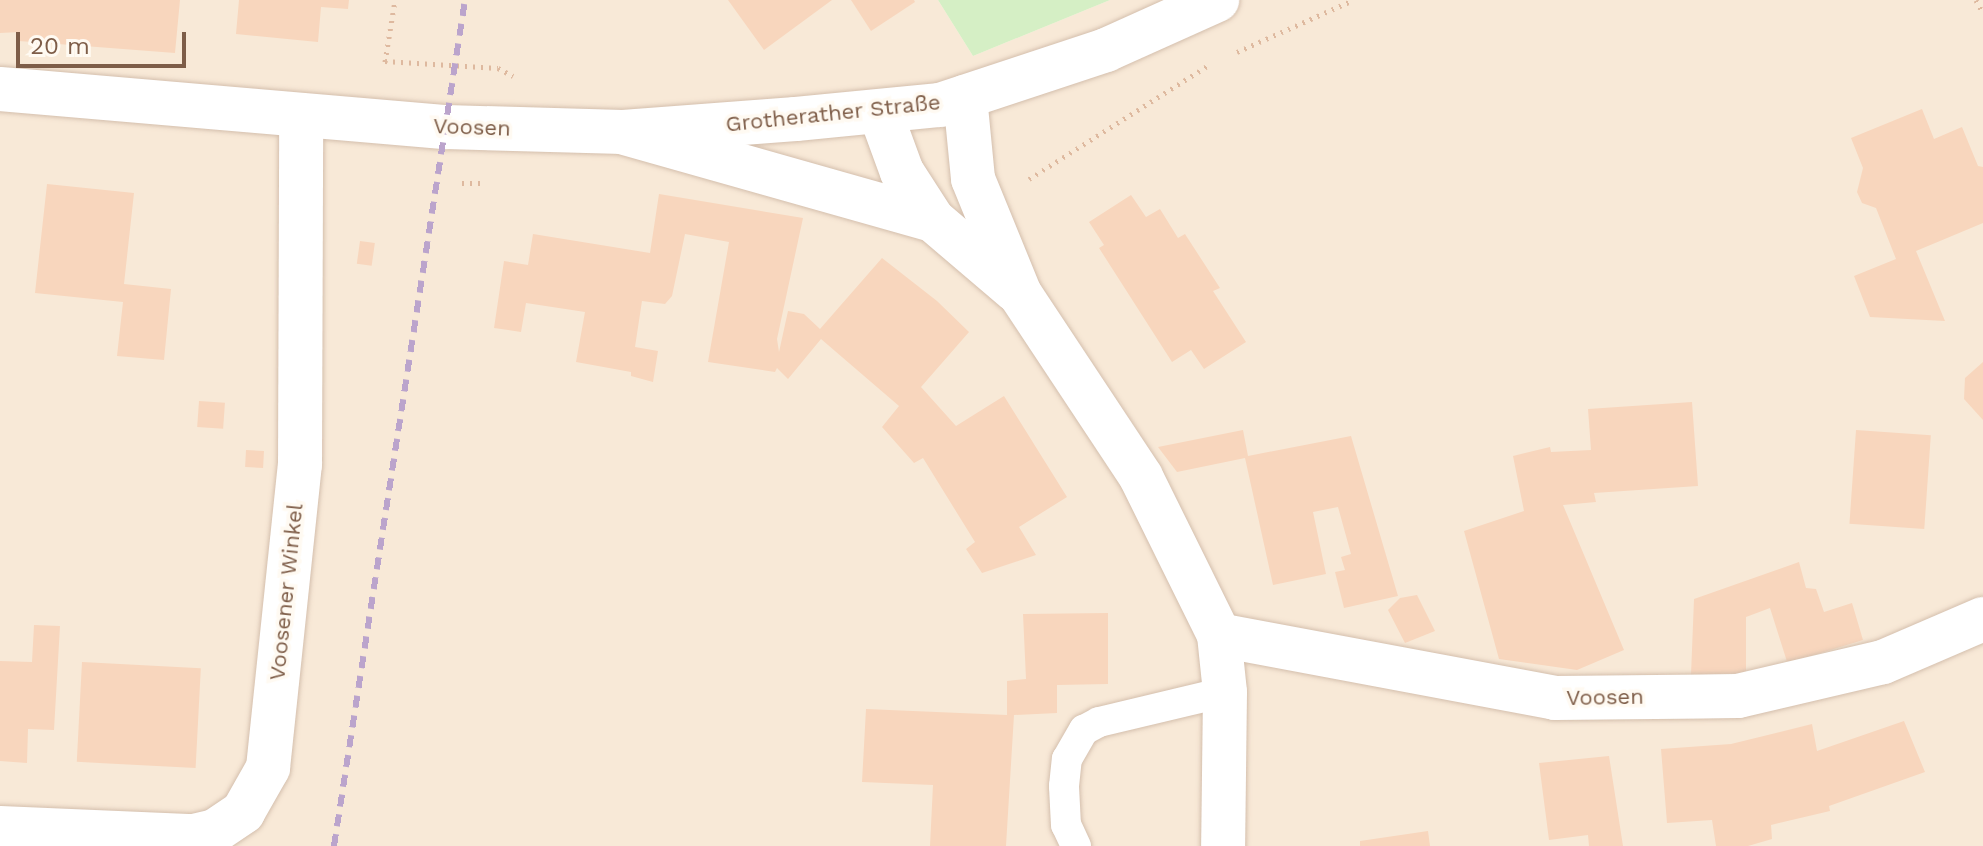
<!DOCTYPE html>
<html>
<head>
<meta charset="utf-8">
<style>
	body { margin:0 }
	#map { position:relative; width:1983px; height:846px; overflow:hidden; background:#fff7ea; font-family:"Work Sans",sans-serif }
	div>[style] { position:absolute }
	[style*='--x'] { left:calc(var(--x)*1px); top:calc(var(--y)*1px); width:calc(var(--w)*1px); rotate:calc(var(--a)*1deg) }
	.residential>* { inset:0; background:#f8e9d7 }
	.green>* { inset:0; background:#d5efc5 }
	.building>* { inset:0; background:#f8d6bd; transform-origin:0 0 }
	.path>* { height:5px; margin-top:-2.5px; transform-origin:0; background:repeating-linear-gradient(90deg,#deb99f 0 2px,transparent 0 8px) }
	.roads { filter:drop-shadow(0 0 2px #d4bfad) drop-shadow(0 0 2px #d4bfad) }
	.service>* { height:30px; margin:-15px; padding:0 15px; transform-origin:15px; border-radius:15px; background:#fff }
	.minor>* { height:44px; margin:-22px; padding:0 22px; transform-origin:22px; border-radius:22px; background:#fff }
	.tertiary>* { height:44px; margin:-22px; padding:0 22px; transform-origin:22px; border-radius:22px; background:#fff }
	.rail>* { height:6px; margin-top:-3px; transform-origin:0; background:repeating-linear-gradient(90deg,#bba4cc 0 12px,transparent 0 20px) }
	span { translate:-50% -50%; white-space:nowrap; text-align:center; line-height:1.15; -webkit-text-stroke:7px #fffaf2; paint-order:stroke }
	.street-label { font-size:22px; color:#7e5d48 }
	.scale { position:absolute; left:16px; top:32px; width:170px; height:36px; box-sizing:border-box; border:4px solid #7e5d48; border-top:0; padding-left:10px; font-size:24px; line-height:28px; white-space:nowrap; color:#7e5d48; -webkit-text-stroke:6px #fffaf2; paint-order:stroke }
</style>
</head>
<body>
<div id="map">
	<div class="residential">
		<div style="clip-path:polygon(0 0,938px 0,973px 56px,1110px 0,1983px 0,1983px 846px,0 846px)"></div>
	</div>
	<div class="green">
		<div style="clip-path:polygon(938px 0,1110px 0,973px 56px)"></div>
	</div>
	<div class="building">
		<div style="clip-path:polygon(0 0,180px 0,175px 53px,19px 41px,19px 32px,0 33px)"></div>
		<div style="clip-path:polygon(239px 0,349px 0,348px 9px,321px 7px,318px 42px,236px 34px)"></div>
		<div style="clip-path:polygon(728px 0,832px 0,764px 50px)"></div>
		<div style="clip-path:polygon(851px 0,914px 0,915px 2px,871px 31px)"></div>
		<div style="clip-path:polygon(1922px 109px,1934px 139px,1962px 127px,1978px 166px,1983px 167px,1983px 223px,1916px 251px,1945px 321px,1870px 317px,1854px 276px,1896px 259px,1876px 208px,1862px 203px,1857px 192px,1863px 168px,1851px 138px)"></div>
		<div style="clip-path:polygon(47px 184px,134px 193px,124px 284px,171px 289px,164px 360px,117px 356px,123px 302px,35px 293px)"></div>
		<div style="clip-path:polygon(659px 194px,803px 218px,777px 339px,779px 352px,788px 311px,804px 314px,820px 329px,882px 258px,937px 301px,969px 332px,921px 387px,956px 426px,1004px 396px,1067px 497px,1019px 527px,1036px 555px,982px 573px,966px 549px,975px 542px,923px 458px,914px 463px,882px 427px,899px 406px,821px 339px,788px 379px,777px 368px,775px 372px,708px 362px,729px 242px,685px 234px,672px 296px,665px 304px,642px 301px,635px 347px,658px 351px,653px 382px,631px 376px,631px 372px,576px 362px,585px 312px,526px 303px,521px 332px,494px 328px,504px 261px,528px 265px,533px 234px,650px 253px)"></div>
		<div style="clip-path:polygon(1131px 195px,1146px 217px,1160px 209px,1178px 238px,1185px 234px,1220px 288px,1213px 291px,1246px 342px,1204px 369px,1191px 350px,1172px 362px,1099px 248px,1104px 245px,1089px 222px)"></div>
		<div style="left:360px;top:241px;width:15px;height:23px;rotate:8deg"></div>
		<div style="clip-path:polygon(1983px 362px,1983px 420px,1964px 399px,1965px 378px)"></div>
		<div style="left:199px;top:401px;width:26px;height:26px;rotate:4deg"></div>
		<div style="clip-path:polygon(1692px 402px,1698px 486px,1594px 493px,1596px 502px,1563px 505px,1624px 650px,1577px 670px,1499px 659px,1464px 531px,1524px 511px,1513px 456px,1550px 447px,1551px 452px,1591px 450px,1588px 409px)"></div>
		<div style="clip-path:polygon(1243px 430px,1248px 456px,1351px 436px,1398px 596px,1344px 608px,1335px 572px,1345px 570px,1341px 557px,1351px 554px,1338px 507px,1313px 512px,1326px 574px,1273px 585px,1245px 458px,1177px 472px,1158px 447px)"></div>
		<div style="left:1856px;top:430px;width:75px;height:94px;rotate:4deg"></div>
		<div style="left:246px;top:450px;width:18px;height:17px;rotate:3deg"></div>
		<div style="clip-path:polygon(1799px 562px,1806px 588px,1816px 589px,1824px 612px,1852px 603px,1863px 640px,1791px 662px,1790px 671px,1770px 608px,1746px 617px,1746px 673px,1691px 675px,1694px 599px)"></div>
		<div style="clip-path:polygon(1417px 595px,1435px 631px,1405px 643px,1388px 610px,1400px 598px)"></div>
		<div style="clip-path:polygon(1108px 613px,1108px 684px,1057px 685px,1057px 713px,1014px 715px,1006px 846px,930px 846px,933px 785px,862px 782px,866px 709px,1007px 715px,1007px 681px,1026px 679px,1023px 614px)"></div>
		<div style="clip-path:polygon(34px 625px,60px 626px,54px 730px,28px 729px,27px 763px,0 761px,0 661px,32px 662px)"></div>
		<div style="left:82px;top:662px;width:119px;height:100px;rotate:3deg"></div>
		<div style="clip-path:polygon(1904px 721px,1925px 772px,1829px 806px,1830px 811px,1771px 825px,1772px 839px,1748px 846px,1716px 846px,1712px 820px,1667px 823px,1661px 749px,1731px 744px,1812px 724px,1817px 751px)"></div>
		<div style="clip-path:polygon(1609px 756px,1623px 846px,1589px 846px,1588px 835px,1549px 840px,1539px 763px)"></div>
		<div style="clip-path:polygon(1428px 831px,1430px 846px,1360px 846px,1360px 841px)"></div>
	</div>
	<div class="path">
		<div style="--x:1976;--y:0;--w:15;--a:62"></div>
		<div style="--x:1237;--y:52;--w:127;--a:-24.1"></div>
		<div style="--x:385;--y:61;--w:113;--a:3.5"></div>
		<div style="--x:498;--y:68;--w:17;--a:28"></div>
		<div style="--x:385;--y:62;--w:63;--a:-80.8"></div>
		<div style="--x:1029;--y:179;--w:214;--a:-32.4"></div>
		<div style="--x:462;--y:183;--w:22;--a:0"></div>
	</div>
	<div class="roads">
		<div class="service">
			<div style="--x:1076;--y:846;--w:23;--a:-115"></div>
			<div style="--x:1066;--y:825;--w:39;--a:-93"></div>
			<div style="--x:1064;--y:786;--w:27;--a:-84"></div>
			<div style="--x:1067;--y:759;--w:34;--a:-60"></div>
			<div style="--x:1084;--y:730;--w:17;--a:-28"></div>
			<div style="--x:1099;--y:722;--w:130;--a:-13.4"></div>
		</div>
		<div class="minor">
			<div style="--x:965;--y:97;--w:82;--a:84.4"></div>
			<div style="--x:973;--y:179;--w:124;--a:67.8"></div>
			<div style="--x:1020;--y:294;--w:219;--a:56.5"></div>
			<div style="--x:1141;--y:477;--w:176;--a:63.7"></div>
			<div style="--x:1219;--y:635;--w:57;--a:84"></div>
			<div style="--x:1225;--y:692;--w:154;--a:90.7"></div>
			<div style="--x:880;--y:112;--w:64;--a:69.9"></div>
			<div style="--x:902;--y:172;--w:57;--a:57.1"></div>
			<div style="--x:933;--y:220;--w:108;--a:40.5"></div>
			<div style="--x:625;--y:133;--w:320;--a:15.8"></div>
			<div style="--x:1219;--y:635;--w:342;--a:10.6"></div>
			<div style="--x:1555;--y:698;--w:183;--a:-0.6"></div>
			<div style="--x:1738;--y:696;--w:149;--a:-13.2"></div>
			<div style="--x:1883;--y:662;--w:109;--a:-23.3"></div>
			<div style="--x:0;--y:828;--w:194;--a:2.4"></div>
			<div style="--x:194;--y:836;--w:22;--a:-13"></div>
			<div style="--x:215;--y:831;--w:34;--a:-34"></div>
			<div style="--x:243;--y:812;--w:51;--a:-60.4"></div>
			<div style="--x:268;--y:768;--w:305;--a:-84"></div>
			<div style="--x:300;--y:465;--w:350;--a:-89.8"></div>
		</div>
		<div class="tertiary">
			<div style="--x:0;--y:89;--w:448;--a:4.9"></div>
			<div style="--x:446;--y:127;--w:177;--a:1.6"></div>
			<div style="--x:623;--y:132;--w:173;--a:-4.3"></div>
			<div style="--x:796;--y:119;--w:145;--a:-5.6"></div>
			<div style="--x:940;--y:105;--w:175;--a:-18.3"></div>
			<div style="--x:1106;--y:50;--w:122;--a:-24.2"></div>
		</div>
	</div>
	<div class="rail">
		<div style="--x:334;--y:846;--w:856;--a:-81.2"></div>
	</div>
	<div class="street-label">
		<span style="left:833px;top:113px;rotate:-6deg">Grotherather Straße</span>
		<span style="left:472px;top:127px;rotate:2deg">Voosen</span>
		<span style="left:286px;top:592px;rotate:-84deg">Voosener Winkel</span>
		<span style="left:1605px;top:697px;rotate:-1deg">Voosen</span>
	</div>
	<div class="scale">20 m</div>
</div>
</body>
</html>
